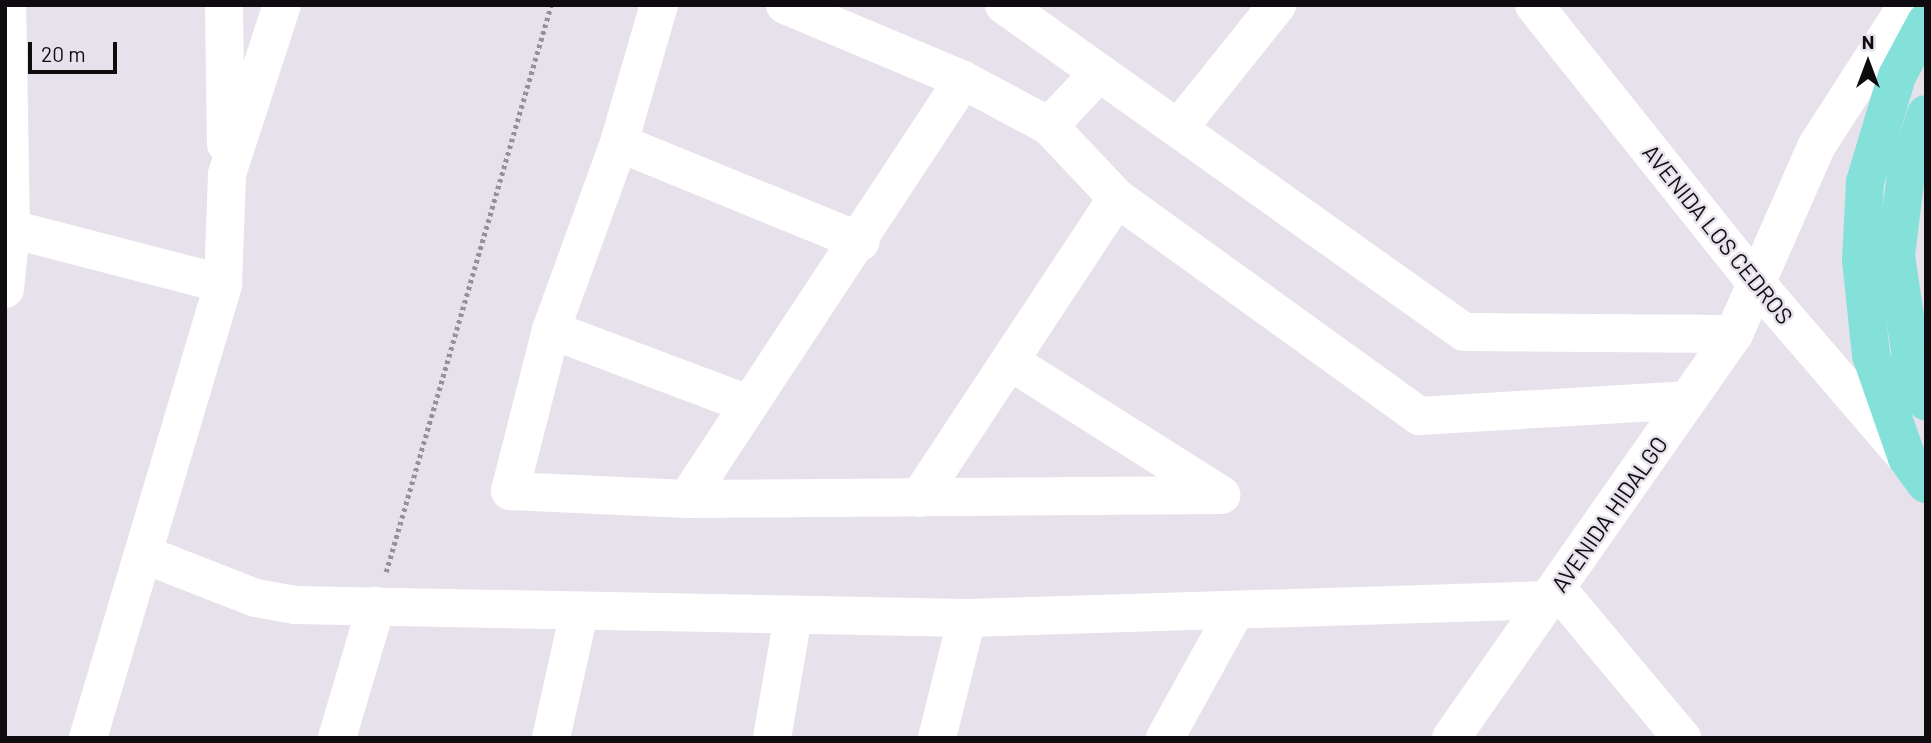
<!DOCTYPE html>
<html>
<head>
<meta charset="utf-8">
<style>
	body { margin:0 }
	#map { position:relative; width:1931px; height:743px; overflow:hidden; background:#e7e1eb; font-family:Barlow,sans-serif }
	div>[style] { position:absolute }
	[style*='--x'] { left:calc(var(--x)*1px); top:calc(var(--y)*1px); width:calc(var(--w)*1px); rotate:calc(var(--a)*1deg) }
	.path>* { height:4.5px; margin-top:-2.25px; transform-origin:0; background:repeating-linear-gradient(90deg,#959198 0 3.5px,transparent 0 7px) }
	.minor>* { height:38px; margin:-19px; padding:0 19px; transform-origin:19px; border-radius:19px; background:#fff }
	.major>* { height:38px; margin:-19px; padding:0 19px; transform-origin:19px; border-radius:19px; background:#84e1d9 }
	span { translate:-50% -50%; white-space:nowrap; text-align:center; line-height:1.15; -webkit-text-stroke:5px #e7e1eb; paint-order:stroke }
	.street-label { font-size:23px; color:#0e0c0f }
	.frame { position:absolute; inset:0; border:7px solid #0e0c0f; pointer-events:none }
	.north { position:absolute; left:1833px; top:28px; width:70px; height:70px; -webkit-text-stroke:5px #e7e1eb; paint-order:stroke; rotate:0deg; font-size:19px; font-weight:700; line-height:28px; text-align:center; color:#0e0c0f }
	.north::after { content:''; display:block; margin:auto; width:24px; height:32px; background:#0e0c0f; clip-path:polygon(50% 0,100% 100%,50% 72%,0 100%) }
	.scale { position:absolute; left:28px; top:42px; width:89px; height:32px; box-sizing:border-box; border:4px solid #0e0c0f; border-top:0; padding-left:9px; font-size:21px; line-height:24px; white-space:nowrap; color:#0e0c0f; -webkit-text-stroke:5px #e7e1eb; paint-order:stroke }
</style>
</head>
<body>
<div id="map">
	<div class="path">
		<div style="--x:386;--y:572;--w:591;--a:-73.77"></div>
	</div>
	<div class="minor">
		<div style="--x:224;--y:5;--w:139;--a:89.2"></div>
		<div style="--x:659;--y:5;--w:144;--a:106.2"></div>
		<div style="--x:619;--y:143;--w:199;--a:110"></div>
		<div style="--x:551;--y:330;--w:166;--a:104.3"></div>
		<div style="--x:510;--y:491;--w:177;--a:2.6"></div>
		<div style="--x:687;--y:499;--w:534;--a:-0.43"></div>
		<div style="--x:785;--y:5;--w:193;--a:22.8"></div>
		<div style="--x:963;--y:80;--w:98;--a:28.1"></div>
		<div style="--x:1049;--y:126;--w:99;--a:46.6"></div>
		<div style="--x:1117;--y:198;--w:372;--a:35.8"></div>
		<div style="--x:1419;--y:416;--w:267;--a:-3.4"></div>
		<div style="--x:1004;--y:5;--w:564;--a:35.41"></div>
		<div style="--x:1464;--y:332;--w:270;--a:0.4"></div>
		<div style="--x:1534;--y:5;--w:357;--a:51.4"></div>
		<div style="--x:1757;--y:284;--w:228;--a:49.3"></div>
		<div style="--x:1181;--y:125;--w:154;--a:-51.3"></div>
		<div style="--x:1049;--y:126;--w:69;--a:-46.8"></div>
		<div style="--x:619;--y:143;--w:261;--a:22.2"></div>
		<div style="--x:11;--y:229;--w:219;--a:14.5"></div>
		<div style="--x:5;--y:289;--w:60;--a:-84.3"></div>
		<div style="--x:11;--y:229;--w:224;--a:-91"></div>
		<div style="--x:551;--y:330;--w:210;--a:20.6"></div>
		<div style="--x:1011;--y:362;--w:249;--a:32.3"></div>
		<div style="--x:919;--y:498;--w:359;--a:-56.6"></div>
		<div style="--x:687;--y:499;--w:502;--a:-56.63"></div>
		<div style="--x:143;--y:554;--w:121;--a:21.3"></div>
		<div style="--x:256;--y:598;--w:40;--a:10"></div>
		<div style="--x:295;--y:605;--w:672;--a:1.11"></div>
		<div style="--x:967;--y:618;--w:581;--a:-1.77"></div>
		<div style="--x:1559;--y:591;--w:192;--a:50.1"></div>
		<div style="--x:88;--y:738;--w:474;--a:-73.4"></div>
		<div style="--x:223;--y:284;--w:110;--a:-87.9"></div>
		<div style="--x:227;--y:174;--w:178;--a:-72"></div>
		<div style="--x:337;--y:738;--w:138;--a:-73.5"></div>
		<div style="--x:551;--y:738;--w:128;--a:-77.4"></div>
		<div style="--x:772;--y:738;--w:123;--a:-80.2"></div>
		<div style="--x:937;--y:738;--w:124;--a:-76"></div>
		<div style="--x:1165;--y:738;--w:145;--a:-61.1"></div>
		<div style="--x:1451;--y:738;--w:493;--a:-55"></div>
		<div style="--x:1734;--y:334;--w:204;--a:-66.3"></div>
		<div style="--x:1816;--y:147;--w:169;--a:-57.3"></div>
	</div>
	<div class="major">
		<div style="--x:1926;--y:22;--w:61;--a:118.2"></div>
		<div style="--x:1897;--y:76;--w:111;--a:106.8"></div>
		<div style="--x:1865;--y:182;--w:78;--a:92.9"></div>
		<div style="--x:1861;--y:260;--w:96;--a:84"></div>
		<div style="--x:1871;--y:355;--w:109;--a:70.7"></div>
		<div style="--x:1907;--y:458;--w:32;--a:54"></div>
		<div style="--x:1926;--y:114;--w:63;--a:108.4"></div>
		<div style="--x:1906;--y:174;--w:83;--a:97"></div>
		<div style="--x:1896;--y:256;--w:110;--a:81.6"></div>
		<div style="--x:1912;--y:365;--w:39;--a:69"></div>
	</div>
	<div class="street-label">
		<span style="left:1718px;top:234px;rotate:51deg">AVENIDA LOS CEDROS</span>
		<span style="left:1609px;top:514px;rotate:-55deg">AVENIDA HIDALGO</span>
	</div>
	<div class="frame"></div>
	<div class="north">N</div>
	<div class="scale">20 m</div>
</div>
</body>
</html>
